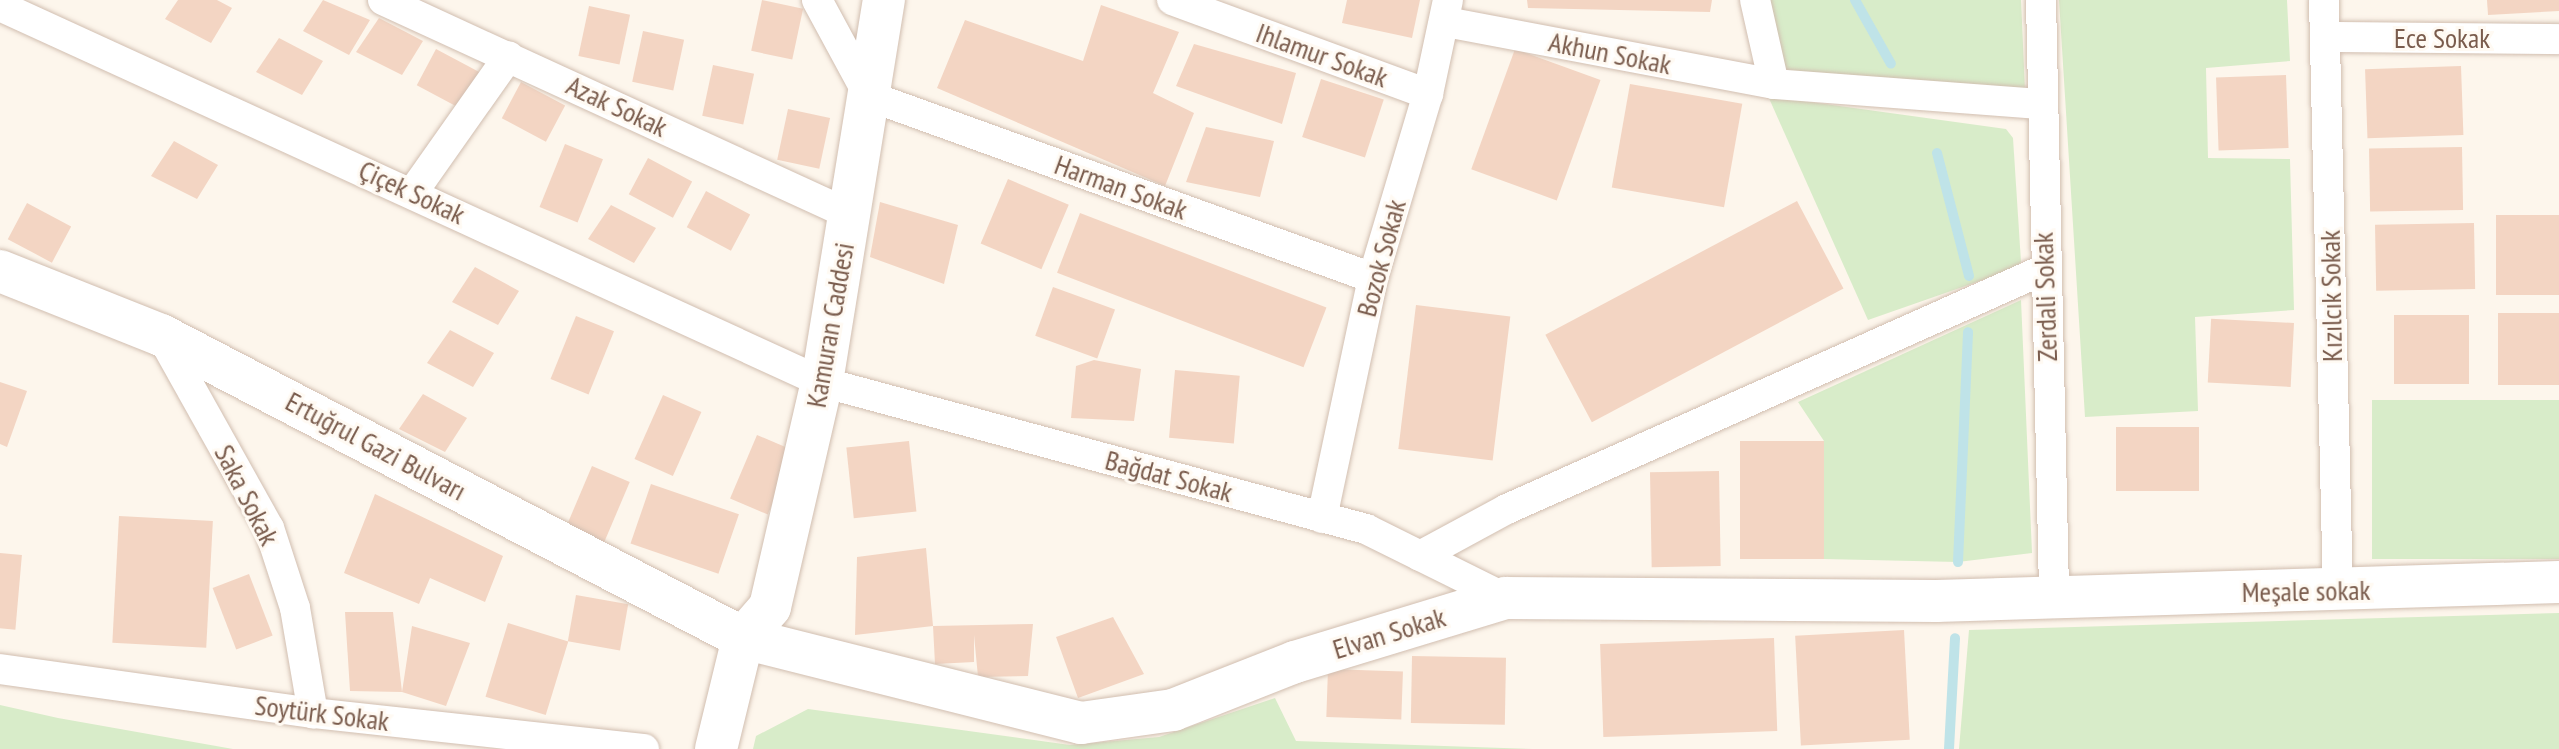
<!DOCTYPE html>
<html>
<head>
<meta charset="utf-8">
<style>
	body { margin:0 }
	#map { position:relative; width:2559px; height:749px; overflow:hidden; background:#fdf6ec; font-family:"PT Sans Narrow",sans-serif }
	div>[style] { position:absolute }
	[style*='--x'] { left:calc(var(--x)*1px); top:calc(var(--y)*1px); width:calc(var(--w)*1px); rotate:calc(var(--a)*1deg) }
	.green>* { inset:0; background:#d8ecc9; transform-origin:0 0 }
	.stream>* { height:10px; margin:-5px; padding:0 5px; transform-origin:5px; border-radius:5px; background:#bfe3e8 }
	.building>* { inset:0; background:#f3d5c3; transform-origin:0 0 }
	.roads { filter:drop-shadow(0 0 2px #d1beb0) drop-shadow(0 0 2px #d1beb0) }
	.street>* { height:30px; margin:-15px; padding:0 15px; transform-origin:15px; border-radius:15px; background:#fff }
	.secondary>* { height:42px; margin:-21px; padding:0 21px; transform-origin:21px; border-radius:21px; background:#fff }
	span { translate:-50% -50%; white-space:nowrap; text-align:center; line-height:1.15; -webkit-text-stroke:6px #fffaf3; paint-order:stroke }
	.street-label { font-size:28px; color:#7a5c4d }
</style>
</head>
<body>
<div id="map">
	<div class="green">
		<div style="clip-path:polygon(1755px 0,2021px 0,2025px 90px,1771px 71px)"></div>
		<div style="clip-path:polygon(2059px 0,2287px 0,2290px 61px,2206px 68px,2208px 158px,2290px 159px,2294px 310px,2195px 317px,2198px 411px,2085px 417px)"></div>
		<div style="clip-path:polygon(1768px 96px,2006px 129px,2013px 138px,2021px 262px,2014px 269px,1868px 320px)"></div>
		<div style="clip-path:polygon(2021px 300px,2032px 553px,1958px 562px,1824px 559px,1824px 441px,1798px 402px)"></div>
		<div style="left:2559px;top:400px;width:159px;height:187px;rotate:90deg"></div>
		<div style="clip-path:polygon(2559px 613px,2559px 749px,1959px 749px,1969px 630px)"></div>
		<div style="clip-path:polygon(1275px 698px,1296px 741px,1533px 749px,753px 749px,756px 736px,808px 709px,1070px 745px,1159px 737px)"></div>
		<div style="clip-path:polygon(0 705px,58px 718px,233px 749px,0 749px)"></div>
	</div>
	<div class="stream">
		<div style="--x:1855;--y:0;--w:73;--a:60.6"></div>
		<div style="--x:1937;--y:153;--w:127;--a:75.4"></div>
		<div style="--x:1958;--y:562;--w:230;--a:-87.5"></div>
		<div style="--x:1949;--y:749;--w:111;--a:-86.9"></div>
	</div>
	<div class="building">
		<div style="clip-path:polygon(178px 0,217px 0,232px 8px,211px 43px,165px 19px)"></div>
		<div style="clip-path:polygon(323px 0,370px 20px,349px 55px,303px 31px)"></div>
		<div style="left:762px;top:0;width:42px;height:52px;rotate:12deg"></div>
		<div style="clip-path:polygon(1347px 0,1420px 0,1412px 38px,1342px 23px)"></div>
		<div style="clip-path:polygon(1527px 0,1712px 0,1710px 12px,1528px 8px)"></div>
		<div style="clip-path:polygon(2487px 0,2559px 0,2559px 11px,2488px 15px)"></div>
		<div style="clip-path:polygon(1101px 5px,1179px 32px,1153px 93px,1194px 113px,1165px 186px,937px 88px,965px 20px,1083px 61px)"></div>
		<div style="left:589px;top:6px;width:42px;height:51px;rotate:12deg"></div>
		<div style="clip-path:polygon(379px 18px,423px 41px,402px 75px,356px 52px)"></div>
		<div style="left:643px;top:31px;width:42px;height:52px;rotate:12deg"></div>
		<div style="clip-path:polygon(279px 38px,323px 61px,302px 95px,256px 72px)"></div>
		<div style="clip-path:polygon(1194px 44px,1296px 73px,1282px 124px,1176px 86px)"></div>
		<div style="left:436px;top:49px;width:50px;height:41px;rotate:28deg"></div>
		<div style="left:1515px;top:49px;width:91px;height:128px;rotate:20deg"></div>
		<div style="left:713px;top:65px;width:42px;height:52px;rotate:12deg"></div>
		<div style="left:2461px;top:66px;width:69px;height:96px;rotate:88deg"></div>
		<div style="left:2286px;top:75px;width:73px;height:70px;rotate:88deg"></div>
		<div style="left:1321px;top:79px;width:66px;height:61px;rotate:18deg"></div>
		<div style="left:521px;top:82px;width:50px;height:41px;rotate:28deg"></div>
		<div style="left:1630px;top:84px;width:114px;height:105px;rotate:10deg"></div>
		<div style="left:788px;top:109px;width:43px;height:52px;rotate:12deg"></div>
		<div style="clip-path:polygon(1206px 127px,1274px 141px,1260px 197px,1186px 182px)"></div>
		<div style="clip-path:polygon(174px 141px,218px 165px,197px 199px,151px 176px)"></div>
		<div style="left:565px;top:144px;width:41px;height:68px;rotate:22deg"></div>
		<div style="left:2462px;top:147px;width:63px;height:93px;rotate:89deg"></div>
		<div style="left:648px;top:158px;width:50px;height:41px;rotate:28deg"></div>
		<div style="left:1008px;top:179px;width:66px;height:70px;rotate:23deg"></div>
		<div style="left:706px;top:191px;width:50px;height:41px;rotate:28deg"></div>
		<div style="left:1797px;top:201px;width:99px;height:285px;rotate:62deg"></div>
		<div style="clip-path:polygon(880px 202px,958px 225px,944px 284px,870px 257px)"></div>
		<div style="left:27px;top:203px;width:50px;height:41px;rotate:28deg"></div>
		<div style="clip-path:polygon(611px 205px,656px 228px,634px 263px,588px 239px)"></div>
		<div style="left:1080px;top:213px;width:264px;height:64px;rotate:21deg"></div>
		<div style="left:2559px;top:215px;width:80px;height:63px;rotate:90deg"></div>
		<div style="left:2474px;top:223px;width:66px;height:99px;rotate:89deg"></div>
		<div style="clip-path:polygon(475px 267px,519px 291px,498px 325px,452px 302px)"></div>
		<div style="left:1053px;top:287px;width:66px;height:52px;rotate:20deg"></div>
		<div style="left:1416px;top:305px;width:95px;height:145px;rotate:7deg"></div>
		<div style="left:2559px;top:313px;width:72px;height:61px;rotate:90deg"></div>
		<div style="left:2394px;top:315px;width:75px;height:69px"></div>
		<div style="left:576px;top:316px;width:41px;height:68px;rotate:22deg"></div>
		<div style="left:2294px;top:323px;width:64px;height:83px;rotate:93deg"></div>
		<div style="clip-path:polygon(450px 330px,494px 353px,473px 387px,427px 363px)"></div>
		<div style="clip-path:polygon(1094px 360px,1141px 369px,1134px 421px,1071px 418px,1076px 366px)"></div>
		<div style="left:1175px;top:370px;width:65px;height:68px;rotate:5deg"></div>
		<div style="clip-path:polygon(0 382px,27px 391px,7px 447px,0 444px)"></div>
		<div style="clip-path:polygon(423px 394px,467px 418px,445px 452px,399px 429px)"></div>
		<div style="left:663px;top:395px;width:42px;height:70px;rotate:24deg"></div>
		<div style="left:2199px;top:427px;width:64px;height:83px;rotate:90deg"></div>
		<div style="left:757px;top:435px;width:41px;height:69px;rotate:23deg"></div>
		<div style="left:909px;top:441px;width:71px;height:63px;rotate:84deg"></div>
		<div style="left:1824px;top:441px;width:118px;height:84px;rotate:90deg"></div>
		<div style="left:592px;top:466px;width:41px;height:69px;rotate:23deg"></div>
		<div style="left:1719px;top:471px;width:95px;height:69px;rotate:89deg"></div>
		<div style="left:651px;top:484px;width:93px;height:63px;rotate:19deg"></div>
		<div style="clip-path:polygon(375px 494px,503px 556px,485px 602px,430px 578px,419px 604px,344px 573px)"></div>
		<div style="left:119px;top:516px;width:94px;height:127px;rotate:3deg"></div>
		<div style="clip-path:polygon(926px 548px,933px 626px,855px 635px,857px 557px)"></div>
		<div style="left:0;top:553px;width:22px;height:75px;rotate:5deg"></div>
		<div style="left:249px;top:574px;width:66px;height:39px;rotate:69deg"></div>
		<div style="left:576px;top:595px;width:53px;height:47px;rotate:10deg"></div>
		<div style="clip-path:polygon(345px 612px,393px 612px,402px 692px,350px 691px)"></div>
		<div style="clip-path:polygon(1113px 617px,1144px 674px,1078px 698px,1056px 637px)"></div>
		<div style="left:508px;top:623px;width:63px;height:77px;rotate:17deg"></div>
		<div style="clip-path:polygon(1033px 624px,1028px 676px,978px 677px,974px 635px,974px 662px,935px 664px,933px 626px)"></div>
		<div style="clip-path:polygon(412px 626px,470px 643px,446px 706px,402px 692px)"></div>
		<div style="left:1904px;top:630px;width:110px;height:109px;rotate:87deg"></div>
		<div style="left:1774px;top:638px;width:93px;height:174px;rotate:88deg"></div>
		<div style="left:1412px;top:656px;width:94px;height:67px;rotate:1deg"></div>
		<div style="left:1328px;top:669px;width:75px;height:48px;rotate:2deg"></div>
	</div>
	<div class="roads">
		<div class="street">
			<div style="--x:383;--y:0;--w:513;--a:24.67"></div>
			<div style="--x:817;--y:0;--w:109;--a:61.6"></div>
			<div style="--x:869;--y:96;--w:536;--a:19.86"></div>
			<div style="--x:1172;--y:0;--w:273;--a:20.2"></div>
			<div style="--x:2041;--y:0;--w:593;--a:88.74"></div>
			<div style="--x:2324;--y:0;--w:592;--a:88.65"></div>
			<div style="--x:0;--y:6;--w:904;--a:24.58"></div>
			<div style="--x:822;--y:382;--w:564;--a:15.12"></div>
			<div style="--x:1366;--y:529;--w:155;--a:26.4"></div>
			<div style="--x:1446;--y:22;--w:334;--a:10.7"></div>
			<div style="--x:1774;--y:84;--w:86;--a:-102.7"></div>
			<div style="--x:2326;--y:37;--w:233;--a:0.5"></div>
			<div style="--x:1774;--y:84;--w:268;--a:4.3"></div>
			<div style="--x:413;--y:192;--w:166;--a:-54.8"></div>
			<div style="--x:161;--y:335;--w:221;--a:60.8"></div>
			<div style="--x:269;--y:528;--w:84;--a:72"></div>
			<div style="--x:295;--y:608;--w:107;--a:80.3"></div>
			<div style="--x:1322;--y:518;--w:245;--a:-78"></div>
			<div style="--x:1373;--y:278;--w:192;--a:-73.4"></div>
			<div style="--x:1428;--y:94;--w:96;--a:-78"></div>
			<div style="--x:1420;--y:556;--w:99;--a:-28.4"></div>
			<div style="--x:1507;--y:509;--w:587;--a:-24.03"></div>
			<div style="--x:0;--y:669;--w:316;--a:8"></div>
			<div style="--x:313;--y:713;--w:333;--a:6.2"></div>
		</div>
		<div class="secondary">
			<div style="--x:0;--y:271;--w:173;--a:21.7"></div>
			<div style="--x:161;--y:335;--w:656;--a:27.5"></div>
			<div style="--x:743;--y:638;--w:349;--a:14.1"></div>
			<div style="--x:1081;--y:723;--w:93;--a:-8"></div>
			<div style="--x:1173;--y:710;--w:131;--a:-21.5"></div>
			<div style="--x:1295;--y:662;--w:220;--a:-16.9"></div>
			<div style="--x:1505;--y:598;--w:431;--a:0.4"></div>
			<div style="--x:1936;--y:601;--w:623;--a:-1.75"></div>
			<div style="--x:716;--y:749;--w:114;--a:-76.3"></div>
			<div style="--x:743;--y:638;--w:41;--a:-48.9"></div>
			<div style="--x:770;--y:607;--w:231;--a:-77"></div>
			<div style="--x:822;--y:382;--w:387;--a:-80.8"></div>
		</div>
	</div>
	<div class="street-label">
		<span style="left:2442px;top:38px">Ece Sokak</span>
		<span style="left:1610px;top:53px;rotate:11deg">Akhun Sokak</span>
		<span style="left:1322px;top:55px;rotate:20deg">Ihlamur Sokak</span>
		<span style="left:617px;top:106px;rotate:25deg">Azak Sokak</span>
		<span style="left:1121px;top:187px;rotate:20deg">Harman Sokak</span>
		<span style="left:412px;top:192px;rotate:25deg">Çiçek Sokak</span>
		<span style="left:1381px;top:258px;rotate:-75deg">Bozok Sokak</span>
		<span style="left:2331px;top:296px;rotate:-91deg">Kızılcık Sokak</span>
		<span style="left:2045px;top:297px;rotate:-92deg">Zerdali Sokak</span>
		<span style="left:830px;top:325px;rotate:-80deg">Kamuran Caddesi</span>
		<span style="left:376px;top:446px;rotate:28deg">Ertuğrul Gazi Bulvarı</span>
		<span style="left:1169px;top:476px;rotate:15deg">Bağdat Sokak</span>
		<span style="left:247px;top:495px;rotate:63deg">Saka Sokak</span>
		<span style="left:2306px;top:591px;rotate:-1deg">Meşale sokak</span>
		<span style="left:1389px;top:633px;rotate:-17deg">Elvan Sokak</span>
		<span style="left:322px;top:713px;rotate:7deg">Soytürk Sokak</span>
	</div>
</div>
</body>
</html>
